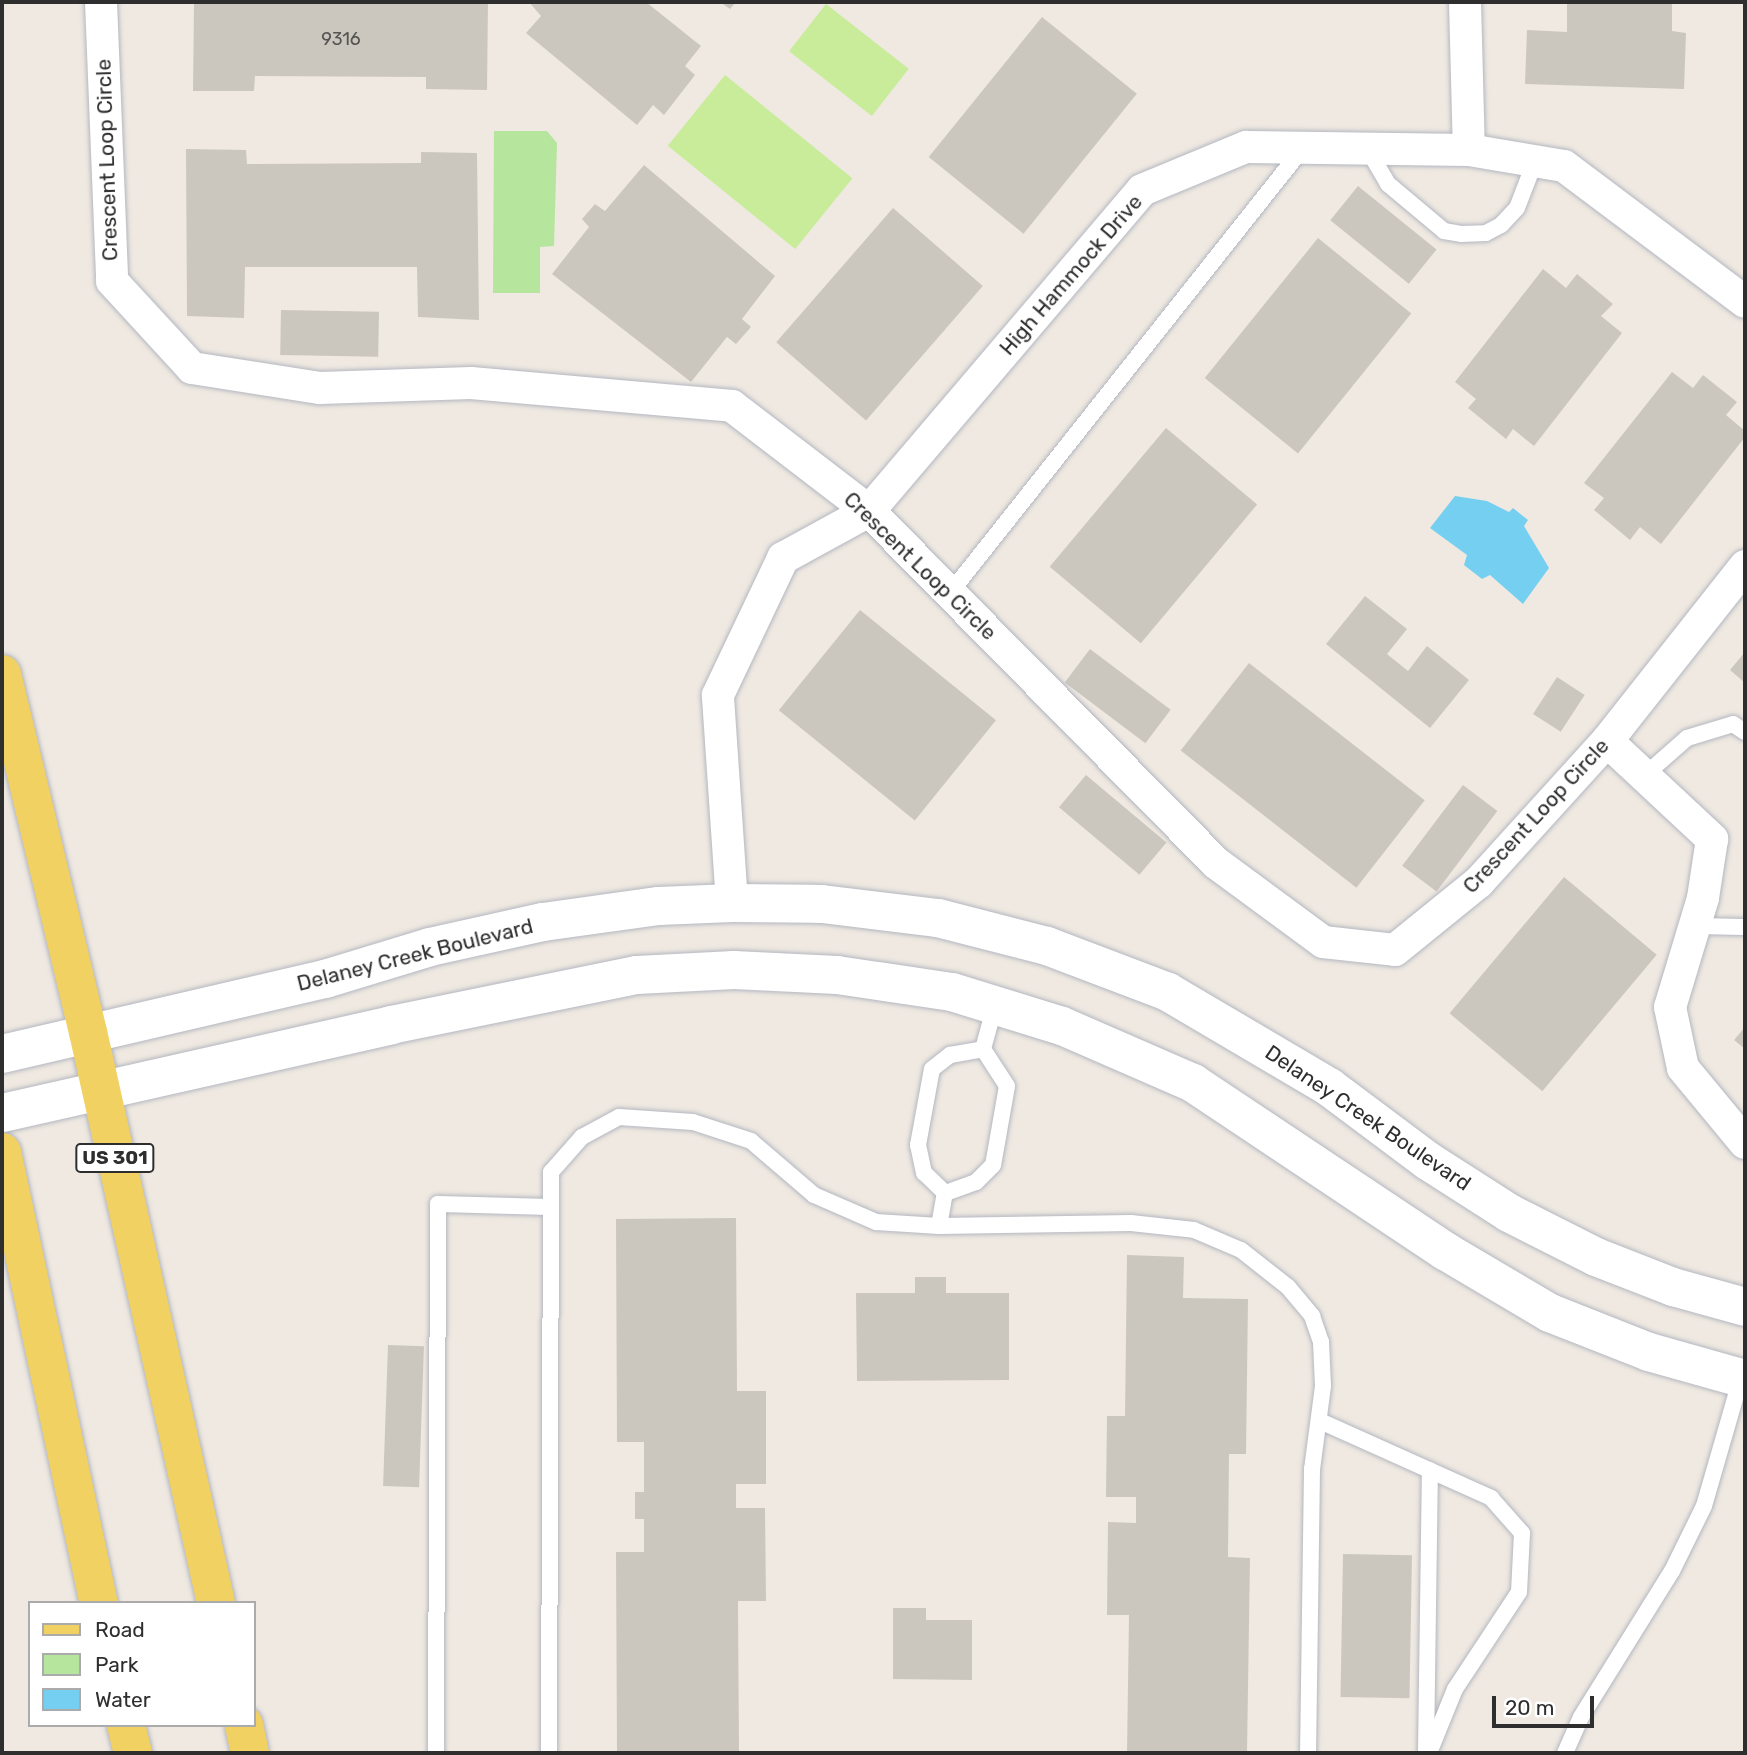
<!DOCTYPE html>
<html>
<head>
<meta charset="utf-8">
<style>
	body { margin:0 }
	#map { position:relative; width:1747px; height:1755px; overflow:hidden; background:#efe9e1; font-family:Rubik,sans-serif }
	div>[style] { position:absolute }
	[style*='--x'] { left:calc(var(--x)*1px); top:calc(var(--y)*1px); width:calc(var(--w)*1px); rotate:calc(var(--a)*1deg) }
	.green>* { inset:0; background:#b6e59e }
	.pitch>* { inset:0; background:#c9ec9a; transform-origin:0 0 }
	.water>* { inset:0; background:#75cff0 }
	.building>* { inset:0; background:#cbc7bf; transform-origin:0 0 }
	.roads { filter:drop-shadow(0 0 2px #b4b7c1) drop-shadow(0 0 2px #b4b7c1) }
	.lane>* { height:16px; margin:-8px; padding:0 8px; transform-origin:8px; border-radius:8px; background:#fff }
	.street>* { height:32px; margin:-16px; padding:0 16px; transform-origin:16px; border-radius:16px; background:#fff }
	.secondary>* { height:38px; margin:-19px; padding:0 19px; transform-origin:19px; border-radius:19px; background:#fff }
	.primary>* { height:38px; margin:-19px; padding:0 19px; transform-origin:19px; border-radius:19px; background:#f2d163 }
	span { translate:-50% -50%; white-space:nowrap; text-align:center; line-height:1.15; -webkit-text-stroke:7px #fff; paint-order:stroke }
	.number-label { font-size:18px; color:#555452 }
	.number-label span { -webkit-text-stroke-width:0 }
	.shield-label span { padding:2px 5px; background:#fff; border:2px solid; border-radius:5px; -webkit-text-stroke-width:0 }
	.shield-label { font-size:19px; color:#2e2e2e; font-weight:700 }
	.street-label { font-size:21px; color:#2e2e2e }
	.frame { position:absolute; inset:0; border:4px solid #2e2e2e; pointer-events:none }
	.legend { position:absolute; left:28px; top:1601px; width:228px; height:126px; box-sizing:border-box; background:#fff; border:2px solid #ababab; margin:0; padding:9px 12px; list-style:none; font-size:21px; color:#2e2e2e }
	.legend li { display:flex; align-items:center; gap:14px; height:35px }
	.legend b { width:35px; border:2px solid #ababab }
	.scale { position:absolute; left:1492px; top:1696px; width:102px; height:32px; box-sizing:border-box; border:4px solid #2e2e2e; border-top:0; padding-left:9px; font-size:21px; line-height:24px; white-space:nowrap; color:#2e2e2e; -webkit-text-stroke:5px #fff; paint-order:stroke }
</style>
</head>
<body>
<div id="map">
	<div class="green">
		<div style="clip-path:polygon(494px 131px,547px 131px,557px 143px,554px 246px,540px 247px,540px 293px,493px 293px)"></div>
	</div>
	<div class="pitch">
		<div style="left:826px;top:4px;width:105px;height:60px;rotate:38deg"></div>
		<div style="left:725px;top:75px;width:164px;height:91px;rotate:39deg"></div>
	</div>
	<div class="water">
		<div style="clip-path:polygon(1455px 496px,1487px 501px,1509px 512px,1513px 508px,1528px 520px,1524px 526px,1549px 568px,1523px 604px,1490px 575px,1482px 579px,1464px 565px,1467px 555px,1430px 528px)"></div>
	</div>
	<div class="building">
		<div style="clip-path:polygon(194px 2px,488px 2px,487px 90px,426px 89px,426px 77px,255px 76px,254px 91px,193px 91px)"></div>
		<div style="clip-path:polygon(529px 2px,646px 2px,701px 46px,685px 66px,695px 75px,664px 115px,653px 105px,637px 125px,526px 33px,541px 16px)"></div>
		<div style="clip-path:polygon(720px 2px,736px 2px,730px 9px)"></div>
		<div style="clip-path:polygon(1567px 2px,1672px 2px,1672px 31px,1686px 33px,1684px 89px,1525px 84px,1527px 30px,1567px 32px)"></div>
		<div style="left:1042px;top:17px;width:122px;height:180px;rotate:39deg"></div>
		<div style="clip-path:polygon(186px 149px,246px 150px,247px 164px,421px 163px,421px 152px,477px 153px,479px 320px,418px 317px,417px 267px,245px 267px,244px 318px,187px 316px)"></div>
		<div style="clip-path:polygon(644px 165px,775px 276px,742px 319px,751px 327px,736px 344px,727px 337px,691px 382px,552px 274px,589px 227px,582px 219px,595px 204px,605px 211px)"></div>
		<div style="left:1358px;top:186px;width:101px;height:44px;rotate:39deg"></div>
		<div style="left:893px;top:208px;width:119px;height:178px;rotate:41deg"></div>
		<div style="left:1318px;top:238px;width:120px;height:180px;rotate:39deg"></div>
		<div style="clip-path:polygon(1543px 269px,1566px 288px,1577px 274px,1613px 304px,1601px 316px,1622px 333px,1534px 446px,1513px 429px,1506px 439px,1468px 408px,1476px 399px,1455px 382px)"></div>
		<div style="left:281px;top:310px;width:98px;height:45px;rotate:1deg"></div>
		<div style="clip-path:polygon(1672px 372px,1693px 388px,1703px 375px,1737px 402px,1726px 415px,1745px 431px,1745px 437px,1661px 544px,1640px 527px,1630px 540px,1594px 510px,1604px 498px,1584px 483px)"></div>
		<div style="left:1166px;top:428px;width:119px;height:181px;rotate:40deg"></div>
		<div style="clip-path:polygon(1365px 596px,1407px 629px,1387px 654px,1408px 671px,1427px 646px,1469px 680px,1430px 728px,1326px 644px)"></div>
		<div style="left:860px;top:610px;width:175px;height:129px;rotate:39deg"></div>
		<div style="left:1090px;top:649px;width:101px;height:42px;rotate:37deg"></div>
		<div style="clip-path:polygon(1745px 652px,1745px 683px,1730px 670px)"></div>
		<div style="left:1249px;top:663px;width:223px;height:111px;rotate:38deg"></div>
		<div style="left:1557px;top:677px;width:33px;height:44px;rotate:33deg"></div>
		<div style="left:1086px;top:775px;width:105px;height:42px;rotate:40deg"></div>
		<div style="left:1463px;top:785px;width:43px;height:101px;rotate:37deg"></div>
		<div style="left:1564px;top:877px;width:121px;height:178px;rotate:40deg"></div>
		<div style="clip-path:polygon(1745px 1027px,1745px 1049px,1734px 1040px)"></div>
		<div style="clip-path:polygon(736px 1218px,737px 1391px,766px 1391px,766px 1484px,736px 1484px,736px 1508px,765px 1508px,766px 1601px,738px 1601px,739px 1753px,617px 1753px,616px 1552px,644px 1552px,644px 1519px,635px 1519px,635px 1492px,644px 1492px,644px 1442px,617px 1442px,616px 1219px)"></div>
		<div style="clip-path:polygon(1127px 1255px,1184px 1257px,1183px 1298px,1248px 1299px,1246px 1454px,1229px 1454px,1228px 1557px,1250px 1558px,1247px 1753px,1127px 1753px,1129px 1615px,1107px 1615px,1108px 1522px,1136px 1523px,1136px 1497px,1106px 1497px,1107px 1416px,1125px 1416px)"></div>
		<div style="clip-path:polygon(915px 1277px,946px 1277px,946px 1293px,1009px 1293px,1009px 1380px,857px 1381px,856px 1293px,915px 1293px)"></div>
		<div style="left:388px;top:1345px;width:36px;height:141px;rotate:2deg"></div>
		<div style="left:1343px;top:1554px;width:69px;height:143px;rotate:1deg"></div>
		<div style="clip-path:polygon(893px 1608px,926px 1608px,926px 1620px,972px 1620px,972px 1680px,893px 1679px)"></div>
	</div>
	<div class="roads">
		<div class="lane">
			<div style="--x:1367;--y:148;--w:42;--a:59.7"></div>
			<div style="--x:1388;--y:184;--w:73;--a:40"></div>
			<div style="--x:1444;--y:231;--w:17;--a:10"></div>
			<div style="--x:1461;--y:234;--w:25;--a:-2"></div>
			<div style="--x:1486;--y:233;--w:17;--a:-28"></div>
			<div style="--x:1501;--y:225;--w:23;--a:-47"></div>
			<div style="--x:1517;--y:208;--w:50;--a:-69"></div>
			<div style="--x:950;--y:593;--w:568;--a:-51.58"></div>
			<div style="--x:1645;--y:775;--w:56;--a:-41.4"></div>
			<div style="--x:1687;--y:738;--w:48;--a:-16.9"></div>
			<div style="--x:1733;--y:724;--w:14;--a:34"></div>
			<div style="--x:1696;--y:926;--w:49;--a:1.2"></div>
			<div style="--x:983;--y:1049;--w:44;--a:57"></div>
			<div style="--x:1007;--y:1086;--w:80;--a:100"></div>
			<div style="--x:993;--y:1165;--w:24;--a:135"></div>
			<div style="--x:976;--y:1182;--w:33;--a:160"></div>
			<div style="--x:945;--y:1193;--w:29;--a:-136"></div>
			<div style="--x:924;--y:1173;--w:29;--a:-102"></div>
			<div style="--x:918;--y:1145;--w:77;--a:-79.6"></div>
			<div style="--x:932;--y:1069;--w:23;--a:-38"></div>
			<div style="--x:950;--y:1055;--w:34;--a:-10"></div>
			<div style="--x:983;--y:1049;--w:46;--a:-74.7"></div>
			<div style="--x:939;--y:1226;--w:34;--a:-80"></div>
			<div style="--x:1320;--y:1421;--w:188;--a:24.2"></div>
			<div style="--x:1491;--y:1498;--w:47;--a:48.5"></div>
			<div style="--x:1522;--y:1533;--w:59;--a:92.9"></div>
			<div style="--x:1519;--y:1592;--w:116;--a:123.4"></div>
			<div style="--x:1455;--y:1689;--w:69;--a:112.1"></div>
			<div style="--x:1426;--y:1751;--w:281;--a:-89.2"></div>
			<div style="--x:436;--y:1753;--w:549;--a:-89.79"></div>
			<div style="--x:438;--y:1204;--w:113;--a:1.5"></div>
			<div style="--x:549;--y:1753;--w:581;--a:-89.8"></div>
			<div style="--x:551;--y:1172;--w:47;--a:-48.5"></div>
			<div style="--x:582;--y:1137;--w:42;--a:-28.4"></div>
			<div style="--x:619;--y:1117;--w:74;--a:3.9"></div>
			<div style="--x:693;--y:1122;--w:61;--a:18.1"></div>
			<div style="--x:751;--y:1141;--w:83;--a:40.6"></div>
			<div style="--x:814;--y:1195;--w:68;--a:23.5"></div>
			<div style="--x:876;--y:1222;--w:63;--a:3.6"></div>
			<div style="--x:939;--y:1226;--w:192;--a:-0.9"></div>
			<div style="--x:1131;--y:1223;--w:63;--a:6.3"></div>
			<div style="--x:1194;--y:1230;--w:51;--a:23.1"></div>
			<div style="--x:1241;--y:1250;--w:60;--a:38.2"></div>
			<div style="--x:1288;--y:1287;--w:38;--a:50"></div>
			<div style="--x:1312;--y:1316;--w:28;--a:71"></div>
			<div style="--x:1321;--y:1342;--w:44;--a:87.4"></div>
			<div style="--x:1323;--y:1386;--w:84;--a:97.5"></div>
			<div style="--x:1312;--y:1469;--w:284;--a:90.8"></div>
			<div style="--x:1565;--y:1753;--w:39;--a:-66"></div>
			<div style="--x:1581;--y:1717;--w:172;--a:-58.1"></div>
			<div style="--x:1672;--y:1571;--w:72;--a:-63.8"></div>
			<div style="--x:1704;--y:1506;--w:133;--a:-73.9"></div>
		</div>
		<div class="street">
			<div style="--x:101;--y:2;--w:279;--a:87.7"></div>
			<div style="--x:112;--y:281;--w:118;--a:47.4"></div>
			<div style="--x:192;--y:368;--w:130;--a:8.9"></div>
			<div style="--x:320;--y:388;--w:151;--a:-1.9"></div>
			<div style="--x:471;--y:383;--w:262;--a:5"></div>
			<div style="--x:732;--y:406;--w:173;--a:37.5"></div>
			<div style="--x:869;--y:511;--w:494;--a:45.4"></div>
			<div style="--x:1216;--y:863;--w:133;--a:36.4"></div>
			<div style="--x:1323;--y:942;--w:72;--a:6.3"></div>
			<div style="--x:1395;--y:950;--w:108;--a:-39"></div>
			<div style="--x:1479;--y:882;--w:190;--a:-47.8"></div>
			<div style="--x:1607;--y:741;--w:223;--a:-51.7"></div>
			<div style="--x:1465;--y:2;--w:148;--a:88.5"></div>
			<div style="--x:1607;--y:741;--w:144;--a:43"></div>
			<div style="--x:1712;--y:839;--w:60;--a:98.7"></div>
			<div style="--x:1703;--y:898;--w:114;--a:106.8"></div>
			<div style="--x:1670;--y:1007;--w:62;--a:78"></div>
			<div style="--x:1683;--y:1068;--w:97;--a:50.4"></div>
			<div style="--x:732;--y:903;--w:208;--a:-93.9"></div>
			<div style="--x:718;--y:695;--w:152;--a:-64.6"></div>
			<div style="--x:783;--y:558;--w:98;--a:-28.7"></div>
			<div style="--x:869;--y:511;--w:421;--a:-49.6"></div>
			<div style="--x:1142;--y:190;--w:113;--a:-22.5"></div>
			<div style="--x:1246;--y:147;--w:223;--a:0.8"></div>
			<div style="--x:1469;--y:150;--w:96;--a:9.6"></div>
			<div style="--x:1564;--y:166;--w:226;--a:36.9"></div>
		</div>
		<div class="secondary">
			<div style="--x:2;--y:1054;--w:332;--a:-13.1"></div>
			<div style="--x:325;--y:979;--w:110;--a:-16.9"></div>
			<div style="--x:430;--y:947;--w:116;--a:-12.5"></div>
			<div style="--x:543;--y:922;--w:117;--a:-7.9"></div>
			<div style="--x:659;--y:906;--w:73;--a:-2.4"></div>
			<div style="--x:732;--y:903;--w:90;--a:0.6"></div>
			<div style="--x:822;--y:904;--w:117;--a:6.9"></div>
			<div style="--x:938;--y:918;--w:113;--a:14.4"></div>
			<div style="--x:1047;--y:946;--w:129;--a:20.8"></div>
			<div style="--x:1168;--y:992;--w:187;--a:30.5"></div>
			<div style="--x:1329;--y:1087;--w:124;--a:36.8"></div>
			<div style="--x:1428;--y:1161;--w:96;--a:32.7"></div>
			<div style="--x:1509;--y:1213;--w:97;--a:26.8"></div>
			<div style="--x:1596;--y:1257;--w:83;--a:21.3"></div>
			<div style="--x:1673;--y:1287;--w:75;--a:15.5"></div>
			<div style="--x:2;--y:1113;--w:399;--a:-12.7"></div>
			<div style="--x:391;--y:1025;--w:251;--a:-11.5"></div>
			<div style="--x:637;--y:975;--w:97;--a:-3"></div>
			<div style="--x:734;--y:970;--w:103;--a:2.8"></div>
			<div style="--x:837;--y:975;--w:116;--a:8.4"></div>
			<div style="--x:952;--y:992;--w:115;--a:17.2"></div>
			<div style="--x:1062;--y:1026;--w:143;--a:23.5"></div>
			<div style="--x:1193;--y:1083;--w:303;--a:33.7"></div>
			<div style="--x:1445;--y:1251;--w:122;--a:30.6"></div>
			<div style="--x:1550;--y:1313;--w:106;--a:21.5"></div>
			<div style="--x:1649;--y:1352;--w:100;--a:15.7"></div>
		</div>
		<div class="primary">
			<div style="--x:2;--y:674;--w:368;--a:76.5"></div>
			<div style="--x:88;--y:1032;--w:585;--a:77.36"></div>
			<div style="--x:2;--y:1152;--w:461;--a:77.9"></div>
			<div style="--x:126;--y:1725;--w:29;--a:76"></div>
			<div style="--x:244;--y:1725;--w:29;--a:78"></div>
		</div>
	</div>
	<div class="number-label">
		<span style="left:341px;top:39px">9316</span>
	</div>
	<div class="shield-label">
		<span style="left:115px;top:1158px">US 301</span>
	</div>
	<div class="street-label">
		<span style="left:107px;top:160px;rotate:-92deg">Crescent Loop Circle</span>
		<span style="left:1071px;top:275px;rotate:-49deg">High Hammock Drive</span>
		<span style="left:920px;top:566px;rotate:44deg">Crescent Loop Circle</span>
		<span style="left:1536px;top:816px;rotate:-47deg">Crescent Loop Circle</span>
		<span style="left:415px;top:955px;rotate:-14deg">Delaney Creek Boulevard</span>
		<span style="left:1368px;top:1118px;rotate:34deg">Delaney Creek Boulevard</span>
	</div>
	<div class="frame"></div>
	<ul class="legend">
	<li><b style="height:9px;background:#f2d163"></b>Road</li>
	<li><b style="height:19px;background:#b6e59e"></b>Park</li>
	<li><b style="height:19px;background:#75cff0"></b>Water</li>
	</ul>
	<div class="scale">20 m</div>
</div>
</body>
</html>
